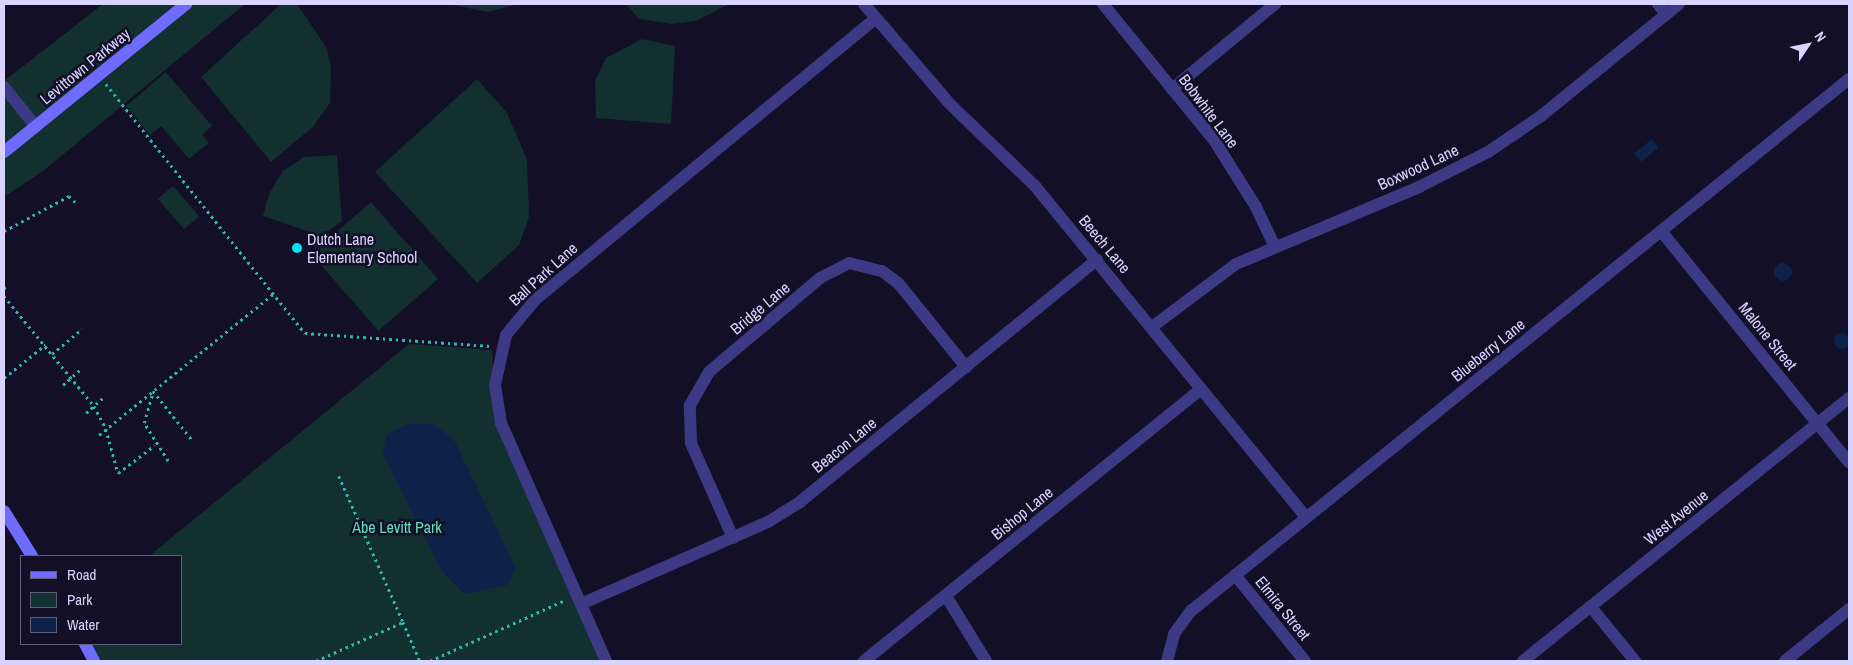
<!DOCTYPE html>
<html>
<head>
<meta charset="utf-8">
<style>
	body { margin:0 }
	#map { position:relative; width:1853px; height:665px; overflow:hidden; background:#130f26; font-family:"Archivo Narrow",sans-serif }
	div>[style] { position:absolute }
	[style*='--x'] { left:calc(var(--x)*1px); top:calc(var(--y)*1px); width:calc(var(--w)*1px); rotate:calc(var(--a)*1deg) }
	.green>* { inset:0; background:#12302f; transform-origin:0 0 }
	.water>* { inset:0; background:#0c2248; transform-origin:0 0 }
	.round { border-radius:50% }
	.path>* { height:2.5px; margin-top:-1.25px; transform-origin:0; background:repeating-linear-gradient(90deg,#2fb8b0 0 2.5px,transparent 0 6.5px) }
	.street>* { height:12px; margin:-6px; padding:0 6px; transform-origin:6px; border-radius:6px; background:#3d3a85 }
	.secondary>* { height:12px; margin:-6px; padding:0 6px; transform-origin:6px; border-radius:6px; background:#6f6bff }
	.dots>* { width:14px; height:14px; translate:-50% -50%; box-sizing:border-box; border:2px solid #130f26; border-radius:50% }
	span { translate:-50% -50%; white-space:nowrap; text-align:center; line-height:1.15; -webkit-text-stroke:5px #130f26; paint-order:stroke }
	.street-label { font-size:16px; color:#d9d4ff }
	.poi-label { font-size:16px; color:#d9d4ff }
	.left { translate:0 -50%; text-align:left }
	.park-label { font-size:16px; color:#5fe0c0 }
	.frame { position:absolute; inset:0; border:5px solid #d9d4ff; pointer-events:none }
	.legend { position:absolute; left:20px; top:555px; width:162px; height:90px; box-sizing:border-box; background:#130f26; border:1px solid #625e7d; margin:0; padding:6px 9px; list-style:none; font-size:15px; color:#d9d4ff }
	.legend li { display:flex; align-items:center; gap:10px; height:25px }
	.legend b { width:25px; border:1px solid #625e7d }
	.north { position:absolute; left:1783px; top:20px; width:50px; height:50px; -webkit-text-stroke:4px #130f26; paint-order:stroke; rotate:56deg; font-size:14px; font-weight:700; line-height:20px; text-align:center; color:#d9d4ff }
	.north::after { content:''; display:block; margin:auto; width:18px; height:22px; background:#d9d4ff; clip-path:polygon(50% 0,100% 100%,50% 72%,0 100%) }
</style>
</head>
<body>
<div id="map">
	<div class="green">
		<div style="clip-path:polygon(103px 4px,245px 4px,43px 171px,4px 197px,4px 81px)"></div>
		<div style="clip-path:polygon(281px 4px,297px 4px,326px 47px,331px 67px,330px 103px,313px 127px,271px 162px,201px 77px)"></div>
		<div style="clip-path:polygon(449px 4px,519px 4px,487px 12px)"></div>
		<div style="clip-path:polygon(626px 4px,729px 4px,696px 21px,671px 24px,639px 19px)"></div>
		<div style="clip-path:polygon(642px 39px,675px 46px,671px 124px,596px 118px,595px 81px,606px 58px)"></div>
		<div style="clip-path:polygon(166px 72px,212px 126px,202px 135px,209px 143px,189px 159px,161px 126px,150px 135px,126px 106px)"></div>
		<div style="clip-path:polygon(477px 79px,507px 113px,527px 160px,529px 217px,519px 245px,477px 283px,375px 172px)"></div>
		<div style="clip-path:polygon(337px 155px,342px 221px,322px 236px,263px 216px,269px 194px,283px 171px,304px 157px)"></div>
		<div style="left:173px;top:186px;width:40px;height:20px;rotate:49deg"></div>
		<div style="left:371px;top:202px;width:102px;height:79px;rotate:49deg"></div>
		<div style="clip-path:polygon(409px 344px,492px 350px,496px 421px,602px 661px,98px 661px,90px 644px,181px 644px,181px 556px,149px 556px)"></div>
	</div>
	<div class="water">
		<div style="left:1652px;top:139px;width:11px;height:23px;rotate:52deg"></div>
		<div class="round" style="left:1774px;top:263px;width:18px;height:18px"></div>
		<div class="round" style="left:1834px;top:333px;width:16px;height:16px"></div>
		<div style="clip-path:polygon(407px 424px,433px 424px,454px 440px,516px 568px,507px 585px,464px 594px,441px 570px,383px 455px,387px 434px)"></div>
	</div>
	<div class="path">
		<div style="--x:106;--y:84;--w:319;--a:51.4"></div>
		<div style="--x:305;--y:333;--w:186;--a:4"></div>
		<div style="--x:4;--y:231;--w:74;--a:-28.3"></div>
		<div style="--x:69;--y:196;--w:10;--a:45"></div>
		<div style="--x:4;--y:288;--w:2;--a:-27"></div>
		<div style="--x:4;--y:296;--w:142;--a:50.7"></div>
		<div style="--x:94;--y:406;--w:26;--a:62"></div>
		<div style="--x:106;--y:429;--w:46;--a:74.7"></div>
		<div style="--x:118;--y:473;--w:46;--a:-37.1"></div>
		<div style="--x:52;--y:354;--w:39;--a:-40"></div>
		<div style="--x:4;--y:378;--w:53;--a:-38.8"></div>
		<div style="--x:63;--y:385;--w:24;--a:-42"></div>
		<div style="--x:86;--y:413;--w:24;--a:-42"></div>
		<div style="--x:99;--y:435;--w:224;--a:-39"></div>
		<div style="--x:168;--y:461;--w:45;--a:-122.3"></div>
		<div style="--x:144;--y:423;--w:33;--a:-74"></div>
		<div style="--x:153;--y:391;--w:64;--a:51.3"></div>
		<div style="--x:339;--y:476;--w:159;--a:66.3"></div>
		<div style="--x:316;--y:661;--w:95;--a:-24.1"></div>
		<div style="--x:403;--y:622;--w:43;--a:66.4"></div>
		<div style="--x:430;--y:661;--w:148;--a:-24.3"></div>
	</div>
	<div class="street">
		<div style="--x:864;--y:4;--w:133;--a:49.3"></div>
		<div style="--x:951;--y:105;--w:117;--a:44"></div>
		<div style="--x:1035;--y:186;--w:428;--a:50.7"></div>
		<div style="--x:1103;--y:4;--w:176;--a:50.8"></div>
		<div style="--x:1214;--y:140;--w:79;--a:57.9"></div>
		<div style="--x:1256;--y:207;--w:44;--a:64.6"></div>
		<div style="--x:1658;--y:4;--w:13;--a:51"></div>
		<div style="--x:4;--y:87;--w:51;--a:51.3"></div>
		<div style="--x:1172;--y:89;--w:134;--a:-39.5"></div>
		<div style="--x:1661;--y:231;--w:298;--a:50.9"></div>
		<div style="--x:1152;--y:327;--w:105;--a:-36.9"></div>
		<div style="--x:1236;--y:264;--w:199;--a:-22.8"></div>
		<div style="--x:1419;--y:187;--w:77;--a:-26.9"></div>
		<div style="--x:1488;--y:152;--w:64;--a:-34.2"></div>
		<div style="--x:1541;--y:116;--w:178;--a:-39.1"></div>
		<div style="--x:733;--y:538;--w:104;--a:-113.9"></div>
		<div style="--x:691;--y:443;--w:38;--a:-92"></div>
		<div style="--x:690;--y:405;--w:39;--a:-60"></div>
		<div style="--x:710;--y:371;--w:144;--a:-40.2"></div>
		<div style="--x:820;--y:278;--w:33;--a:-27"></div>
		<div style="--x:849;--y:263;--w:34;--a:14"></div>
		<div style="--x:882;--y:271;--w:21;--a:37"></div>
		<div style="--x:899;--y:284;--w:107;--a:51.1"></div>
		<div style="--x:1235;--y:575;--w:111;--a:50.9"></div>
		<div style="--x:946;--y:596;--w:76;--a:58.4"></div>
		<div style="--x:581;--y:604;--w:204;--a:-23.7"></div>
		<div style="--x:768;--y:522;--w:39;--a:-32"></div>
		<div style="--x:801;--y:501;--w:382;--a:-39.2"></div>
		<div style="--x:1591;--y:607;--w:70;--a:50.8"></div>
		<div style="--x:606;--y:661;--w:260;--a:-113.8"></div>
		<div style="--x:501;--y:423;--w:38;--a:-99"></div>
		<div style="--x:495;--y:385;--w:51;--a:-77.6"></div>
		<div style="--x:506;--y:335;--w:45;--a:-50.4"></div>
		<div style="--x:535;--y:300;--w:442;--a:-39.6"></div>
		<div style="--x:864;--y:661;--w:433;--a:-38.9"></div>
		<div style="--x:1167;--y:661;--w:28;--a:-75"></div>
		<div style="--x:1174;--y:634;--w:29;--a:-54"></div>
		<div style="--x:1191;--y:611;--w:846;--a:-38.96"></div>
		<div style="--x:1523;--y:661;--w:419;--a:-38.9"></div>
		<div style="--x:1785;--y:661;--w:82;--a:-39.1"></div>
	</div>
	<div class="secondary">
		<div style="--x:4;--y:152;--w:235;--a:-39.1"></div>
		<div style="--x:4;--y:511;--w:53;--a:58.1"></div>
		<div style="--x:85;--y:644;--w:19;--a:62"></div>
	</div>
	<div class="dots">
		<div style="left:297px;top:248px;background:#00e5ff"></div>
	</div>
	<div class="street-label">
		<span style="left:85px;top:66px;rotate:-39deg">Levittown Parkway</span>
		<span style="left:1209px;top:111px;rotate:53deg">Bobwhite Lane</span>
		<span style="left:1418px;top:167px;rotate:-25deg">Boxwood Lane</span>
		<span style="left:1105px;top:244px;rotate:50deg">Beech Lane</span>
		<span style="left:543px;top:274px;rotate:-42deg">Ball Park Lane</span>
		<span style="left:760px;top:308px;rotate:-40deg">Bridge Lane</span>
		<span style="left:1768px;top:336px;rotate:51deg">Malone Street</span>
		<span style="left:1488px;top:350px;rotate:-39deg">Blueberry Lane</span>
		<span style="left:844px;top:445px;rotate:-39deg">Beacon Lane</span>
		<span style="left:1022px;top:513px;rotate:-39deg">Bishop Lane</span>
		<span style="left:1676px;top:517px;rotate:-39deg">West Avenue</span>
		<span style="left:1283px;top:608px;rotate:51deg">Elmira Street</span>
	</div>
	<div class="poi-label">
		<span class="left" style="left:307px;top:248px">Dutch Lane<br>Elementary School</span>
	</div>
	<div class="park-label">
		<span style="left:397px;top:527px">Abe Levitt Park</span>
	</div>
	<div class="frame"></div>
	<ul class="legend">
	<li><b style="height:6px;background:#6f6bff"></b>Road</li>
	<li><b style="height:14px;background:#12302f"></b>Park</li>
	<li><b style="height:14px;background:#0c2248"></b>Water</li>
	</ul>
	<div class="north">N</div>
</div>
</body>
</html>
